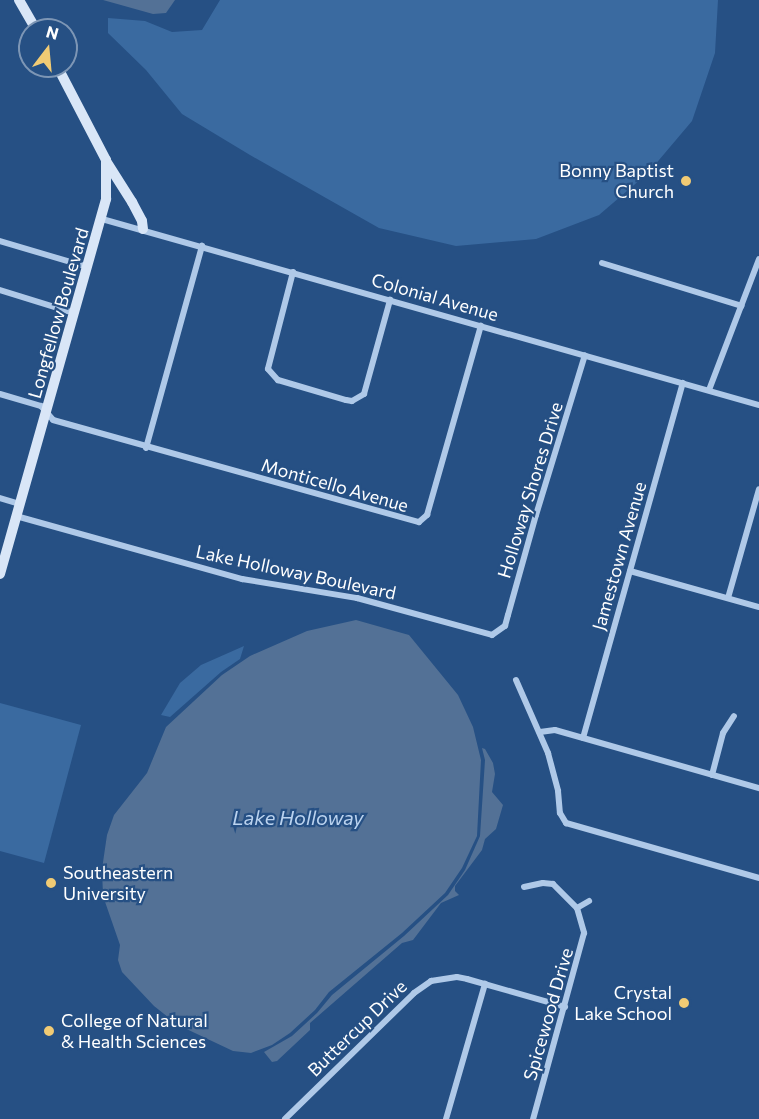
<!DOCTYPE html>
<html>
<head>
<meta charset="utf-8">
<style>
	body { margin:0 }
	#map { position:relative; width:759px; height:1119px; overflow:hidden; background:#265084; font-family:Commissioner,sans-serif }
	div>[style] { position:absolute }
	[style*='--x'] { left:calc(var(--x)*1px); top:calc(var(--y)*1px); width:calc(var(--w)*1px); rotate:calc(var(--a)*1deg) }
	.green>* { inset:0; background:#3a6aa0 }
	.water>* { inset:0; background:#537196 }
	.street>* { height:6px; margin:-3px; padding:0 3px; transform-origin:3px; border-radius:3px; background:#afc9e8 }
	.secondary>* { height:10px; margin:-5px; padding:0 5px; transform-origin:5px; border-radius:5px; background:#d9e6f7 }
	.dots>* { width:16px; height:16px; translate:-50% -50%; box-sizing:border-box; border:3px solid #265084; border-radius:50% }
	span { translate:-50% -50%; white-space:nowrap; text-align:center; line-height:1.15; -webkit-text-stroke:4.5px #265084; paint-order:stroke }
	.poi-label { font-size:18px; color:#fff }
	.right { translate:-100% -50%; text-align:right }
	.left { translate:0 -50%; text-align:left }
	.street-label { font-size:18px; color:#fff }
	.water-label { font-size:20px; color:#bbd3ef; font-style:italic }
	.north { position:absolute; left:18px; top:18px; width:60px; height:60px; box-sizing:border-box; background:#265084; border:2px solid #7d96b5; border-radius:50%; rotate:16deg; font-size:16px; font-weight:700; line-height:24px; text-align:center; color:#fff }
	.north::after { content:''; display:block; margin:auto; width:21px; height:27px; background:#f1cb74; clip-path:polygon(50% 0,100% 100%,50% 72%,0 100%) }
</style>
</head>
<body>
<div id="map">
	<div class="green">
		<div style="clip-path:polygon(220px 0,718px 0,715px 53px,692px 121px,648px 173px,599px 215px,536px 239px,456px 246px,379px 228px,250px 155px,182px 114px,146px 70px,108px 33px,108px 18px,145px 21px,172px 32px,202px 30px)"></div>
		<div style="clip-path:polygon(244px 646px,240px 659px,221px 672px,170px 717px,161px 715px,180px 683px,201px 665px)"></div>
		<div style="clip-path:polygon(0 703px,81px 725px,44px 863px,0 851px)"></div>
	</div>
	<div class="water">
		<div style="clip-path:polygon(103px 0,175px 0,166px 13px,153px 14px)"></div>
		<div style="clip-path:polygon(356px 620px,409px 635px,458px 695px,473px 727px,481px 760px,477px 836px,462px 868px,445px 893px,402px 933px,329px 992px,315px 1010px,290px 1033px,272px 1045px,251px 1053px,233px 1051px,178px 1025px,154px 1006px,122px 972px,118px 960px,120px 945px,103px 896px,102px 869px,107px 835px,114px 815px,147px 773px,166px 727px,222px 675px,250px 656px,307px 631px)"></div>
		<div style="clip-path:polygon(482px 748px,485px 749px,493px 763px,495px 774px,492px 792px,503px 805px,496px 829px,485px 839px,482px 850px,455px 886px,455px 891px,459px 895px,441px 903px,413px 940px,402px 943px,310px 1023px,310px 1030px,277px 1061px,272px 1062px,264px 1052px,292px 1036px,317px 1013px,332px 995px,404px 936px,448px 895px,465px 870px,480px 836px,485px 760px)"></div>
	</div>
	<div class="street">
		<div style="--x:102;--y:219;--w:683;--a:15.81"></div>
		<div style="--x:0;--y:241;--w:91;--a:16.6"></div>
		<div style="--x:602;--y:263;--w:146;--a:17.1"></div>
		<div style="--x:293;--y:272;--w:100;--a:104.5"></div>
		<div style="--x:268;--y:369;--w:15;--a:48"></div>
		<div style="--x:278;--y:380;--w:71;--a:16.4"></div>
		<div style="--x:346;--y:400;--w:6;--a:9"></div>
		<div style="--x:352;--y:401;--w:14;--a:-30"></div>
		<div style="--x:364;--y:394;--w:98;--a:-74.5"></div>
		<div style="--x:0;--y:290;--w:77;--a:17.3"></div>
		<div style="--x:709;--y:390;--w:140;--a:-69.1"></div>
		<div style="--x:0;--y:394;--w:43;--a:16.3"></div>
		<div style="--x:41;--y:406;--w:18;--a:49"></div>
		<div style="--x:53;--y:420;--w:380;--a:15.6"></div>
		<div style="--x:419;--y:522;--w:11;--a:-41"></div>
		<div style="--x:427;--y:515;--w:197;--a:-74.1"></div>
		<div style="--x:146;--y:448;--w:210;--a:-74.5"></div>
		<div style="--x:0;--y:498;--w:21;--a:17"></div>
		<div style="--x:16;--y:516;--w:235;--a:15.6"></div>
		<div style="--x:242;--y:579;--w:117;--a:9.4"></div>
		<div style="--x:357;--y:598;--w:140;--a:15.3"></div>
		<div style="--x:492;--y:635;--w:16;--a:-35"></div>
		<div style="--x:505;--y:626;--w:11;--a:-75"></div>
		<div style="--x:508;--y:615;--w:104;--a:-74.4"></div>
		<div style="--x:536;--y:515;--w:167;--a:-73"></div>
		<div style="--x:630;--y:571;--w:134;--a:15.6"></div>
		<div style="--x:728;--y:598;--w:113;--a:-74.1"></div>
		<div style="--x:516;--y:680;--w:80;--a:66.3"></div>
		<div style="--x:548;--y:753;--w:39;--a:75"></div>
		<div style="--x:558;--y:791;--w:22;--a:85"></div>
		<div style="--x:560;--y:813;--w:12;--a:59"></div>
		<div style="--x:566;--y:823;--w:201;--a:15.9"></div>
		<div style="--x:540;--y:732;--w:15;--a:-8"></div>
		<div style="--x:555;--y:730;--w:212;--a:15.9"></div>
		<div style="--x:583;--y:738;--w:369;--a:-74.3"></div>
		<div style="--x:712;--y:775;--w:43;--a:-75.3"></div>
		<div style="--x:723;--y:733;--w:20;--a:-57"></div>
		<div style="--x:524;--y:887;--w:19;--a:-12"></div>
		<div style="--x:543;--y:883;--w:10;--a:6"></div>
		<div style="--x:553;--y:884;--w:34;--a:45"></div>
		<div style="--x:577;--y:908;--w:26;--a:74"></div>
		<div style="--x:584;--y:933;--w:193;--a:105.3"></div>
		<div style="--x:577;--y:908;--w:14;--a:-30"></div>
		<div style="--x:285;--y:1119;--w:180;--a:-44.3"></div>
		<div style="--x:414;--y:993;--w:21;--a:-35"></div>
		<div style="--x:431;--y:981;--w:26;--a:-9"></div>
		<div style="--x:457;--y:977;--w:10;--a:11"></div>
		<div style="--x:467;--y:979;--w:102;--a:15.9"></div>
		<div style="--x:446;--y:1119;--w:141;--a:-73.9"></div>
	</div>
	<div class="secondary">
		<div style="--x:19;--y:0;--w:34;--a:60"></div>
		<div style="--x:106;--y:161;--w:49;--a:57.6"></div>
		<div style="--x:132;--y:202;--w:21;--a:62"></div>
		<div style="--x:142;--y:221;--w:8;--a:83"></div>
		<div style="--x:0;--y:574;--w:390;--a:-74.2"></div>
		<div style="--x:106;--y:199;--w:39;--a:-90"></div>
		<div style="--x:106;--y:160;--w:106;--a:-117.5"></div>
	</div>
	<div class="dots">
		<div style="left:686px;top:181px;background:#f1cb74"></div>
		<div style="left:51px;top:883px;background:#f1cb74"></div>
		<div style="left:684px;top:1003px;background:#f1cb74"></div>
		<div style="left:49px;top:1031px;background:#f1cb74"></div>
	</div>
	<div class="poi-label">
		<span class="right" style="left:674px;top:181px">Bonny Baptist<br>Church</span>
		<span class="left" style="left:63px;top:883px">Southeastern<br>University</span>
		<span class="right" style="left:672px;top:1003px">Crystal<br>Lake School</span>
		<span class="left" style="left:61px;top:1031px">College of Natural<br>&amp; Health Sciences</span>
	</div>
	<div class="street-label">
		<span style="left:435px;top:297px;rotate:16deg">Colonial Avenue</span>
		<span style="left:58px;top:313px;rotate:-74deg">Longfellow Boulevard</span>
		<span style="left:335px;top:485px;rotate:16deg">Monticello Avenue</span>
		<span style="left:530px;top:490px;rotate:-73deg">Holloway Shores Drive</span>
		<span style="left:619px;top:556px;rotate:-74deg">Jamestown Avenue</span>
		<span style="left:296px;top:572px;rotate:12deg">Lake Holloway Boulevard</span>
		<span style="left:548px;top:1014px;rotate:-74deg">Spicewood Drive</span>
		<span style="left:357px;top:1028px;rotate:-44deg">Buttercup Drive</span>
	</div>
	<div class="water-label">
		<span style="left:298px;top:817px">Lake Holloway</span>
	</div>
	<div class="north">N</div>
</div>
</body>
</html>
